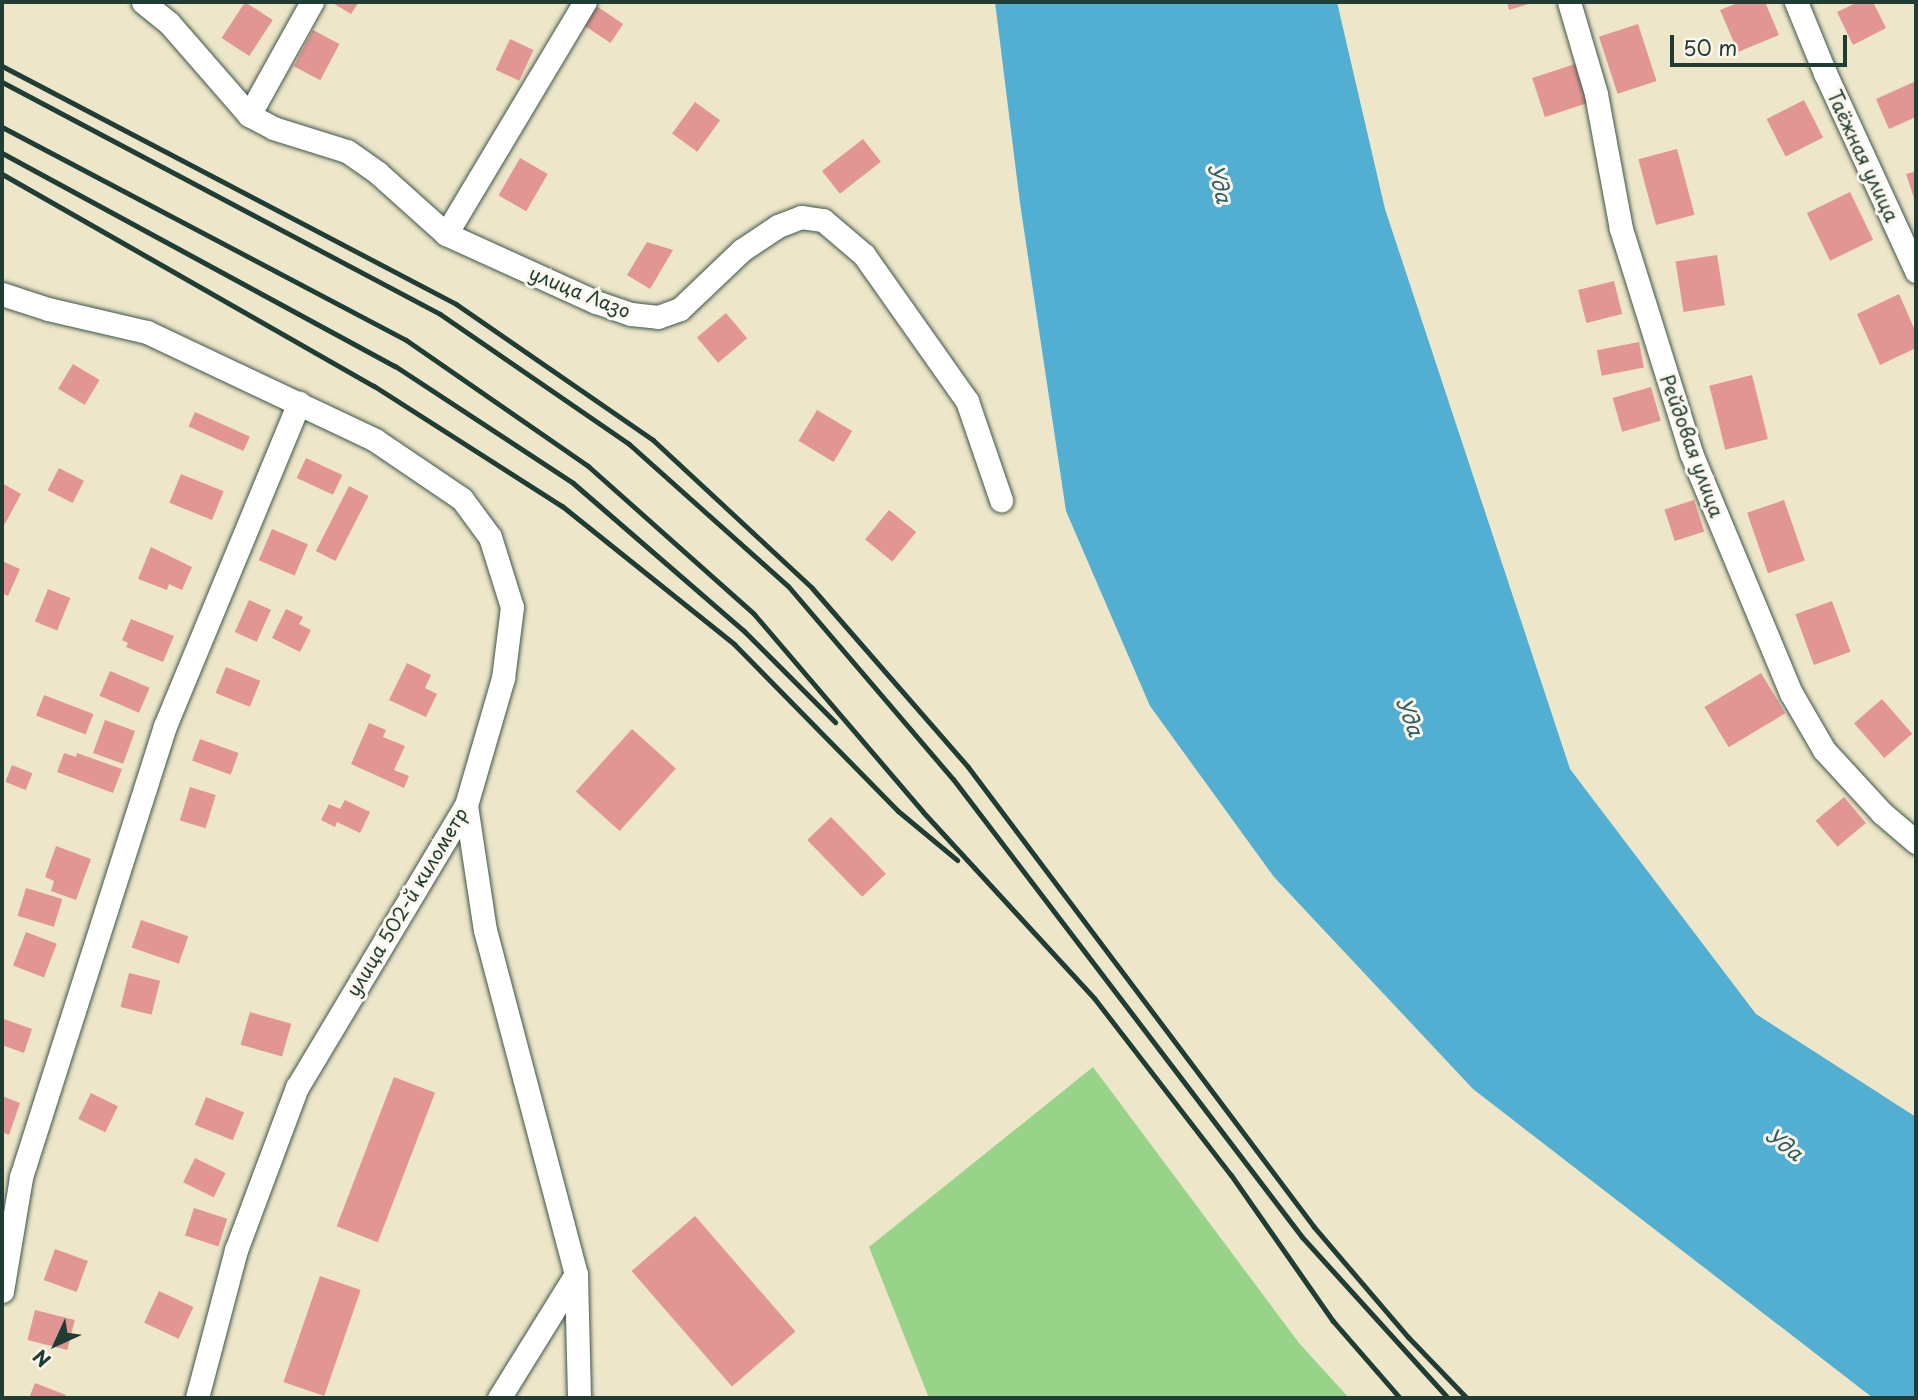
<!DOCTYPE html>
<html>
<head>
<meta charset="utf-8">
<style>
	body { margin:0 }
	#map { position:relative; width:1918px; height:1400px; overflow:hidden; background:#ede6c8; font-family:"Playpen Sans",sans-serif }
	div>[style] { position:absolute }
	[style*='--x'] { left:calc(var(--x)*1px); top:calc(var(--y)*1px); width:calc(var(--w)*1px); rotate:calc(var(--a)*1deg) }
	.green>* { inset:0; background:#97d388 }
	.water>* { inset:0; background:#52afd1 }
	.building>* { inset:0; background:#e29694; transform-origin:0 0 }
	.roads { filter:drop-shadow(0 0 2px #3e564a) drop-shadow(0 0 2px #3e564a) }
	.minor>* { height:23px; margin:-11.5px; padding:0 11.5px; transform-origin:11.5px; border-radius:11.5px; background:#fff }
	.rail>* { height:5px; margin:-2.5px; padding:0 2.5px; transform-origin:2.5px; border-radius:2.5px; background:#1f3d34 }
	span { translate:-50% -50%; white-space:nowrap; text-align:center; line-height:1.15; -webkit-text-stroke:6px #fbf7ec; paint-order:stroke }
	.street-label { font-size:19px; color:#1f3d34 }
	.water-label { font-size:21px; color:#2e5f63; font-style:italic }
	.frame { position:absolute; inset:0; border:4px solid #1f3d34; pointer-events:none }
	.north { position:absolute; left:21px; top:1309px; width:70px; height:70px; -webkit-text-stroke:5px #fbf7ec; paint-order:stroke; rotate:225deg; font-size:19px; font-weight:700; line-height:28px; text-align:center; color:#1f3d34 }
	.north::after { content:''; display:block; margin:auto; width:24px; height:32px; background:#1f3d34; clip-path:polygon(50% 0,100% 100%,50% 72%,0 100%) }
	.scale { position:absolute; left:1670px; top:35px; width:177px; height:32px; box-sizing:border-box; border:4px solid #1f3d34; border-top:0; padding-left:9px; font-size:21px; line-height:24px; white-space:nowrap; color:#1f3d34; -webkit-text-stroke:5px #fbf7ec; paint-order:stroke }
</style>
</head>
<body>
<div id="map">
	<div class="green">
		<div style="clip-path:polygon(1093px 1067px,1299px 1343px,1349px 1398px,929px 1398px,869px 1247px)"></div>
	</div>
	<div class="water">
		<div style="clip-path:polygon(995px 2px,1337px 2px,1385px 209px,1570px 769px,1756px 1014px,1916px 1117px,1916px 1398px,1873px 1398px,1473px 1089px,1274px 877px,1150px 706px,1066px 511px,1020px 203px)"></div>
	</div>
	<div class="building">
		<div style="left:245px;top:2px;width:33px;height:43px;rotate:33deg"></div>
		<div style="clip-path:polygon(331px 2px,359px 2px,351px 14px)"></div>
		<div style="clip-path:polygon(1507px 2px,1535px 2px,1509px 10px)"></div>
		<div style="clip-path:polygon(1740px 2px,1765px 2px,1779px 35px,1738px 52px,1720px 10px)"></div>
		<div style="clip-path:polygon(1858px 2px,1873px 2px,1886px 28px,1853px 45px,1837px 12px)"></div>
		<div style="left:595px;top:5px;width:34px;height:23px;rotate:34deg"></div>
		<div style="left:1638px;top:24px;width:60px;height:41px;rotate:72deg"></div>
		<div style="left:313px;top:30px;width:30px;height:41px;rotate:28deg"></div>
		<div style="left:510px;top:39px;width:26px;height:34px;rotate:25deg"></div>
		<div style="left:1575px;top:64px;width:41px;height:45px;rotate:72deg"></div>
		<div style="clip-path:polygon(1916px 81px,1916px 117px,1889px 129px,1876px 99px)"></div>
		<div style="left:1804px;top:100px;width:42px;height:42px;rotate:63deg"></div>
		<div style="left:695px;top:102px;width:31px;height:39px;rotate:36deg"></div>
		<div style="left:863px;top:139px;width:29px;height:52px;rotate:52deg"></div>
		<div style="left:1677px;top:149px;width:68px;height:40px;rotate:75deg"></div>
		<div style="left:520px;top:158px;width:32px;height:43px;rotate:30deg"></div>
		<div style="clip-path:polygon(1916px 171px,1916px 204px,1906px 174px)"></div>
		<div style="left:1850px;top:192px;width:53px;height:48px;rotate:64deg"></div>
		<div style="clip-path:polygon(647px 242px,673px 250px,650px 289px,627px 275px)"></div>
		<div style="left:1717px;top:255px;width:51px;height:42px;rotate:81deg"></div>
		<div style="left:1614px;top:281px;width:34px;height:37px;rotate:76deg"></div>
		<div style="clip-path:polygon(1899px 294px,1916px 333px,1916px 348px,1880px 365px,1857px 314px)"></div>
		<div style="left:726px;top:313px;width:33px;height:38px;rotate:50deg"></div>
		<div style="left:1639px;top:342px;width:26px;height:43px;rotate:79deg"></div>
		<div style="left:73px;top:364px;width:31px;height:29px;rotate:31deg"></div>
		<div style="left:1752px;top:375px;width:66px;height:44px;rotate:76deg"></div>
		<div style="left:1651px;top:387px;width:35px;height:40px;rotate:74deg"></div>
		<div style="left:817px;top:410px;width:41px;height:36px;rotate:31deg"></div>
		<div style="left:195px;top:412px;width:60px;height:16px;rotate:24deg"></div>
		<div style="left:306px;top:458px;width:40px;height:22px;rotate:25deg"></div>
		<div style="left:59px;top:468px;width:28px;height:25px;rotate:27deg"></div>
		<div style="left:181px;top:474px;width:46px;height:31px;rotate:22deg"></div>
		<div style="clip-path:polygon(2px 483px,21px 494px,2px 529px)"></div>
		<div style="left:349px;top:486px;width:22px;height:73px;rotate:27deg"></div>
		<div style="left:1694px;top:500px;width:33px;height:31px;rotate:72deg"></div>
		<div style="left:1784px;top:500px;width:64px;height:39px;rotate:71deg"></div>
		<div style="left:889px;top:510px;width:35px;height:38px;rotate:39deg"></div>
		<div style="left:272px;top:529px;width:39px;height:34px;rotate:23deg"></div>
		<div style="clip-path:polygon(151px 547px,192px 567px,182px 590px,169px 584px,167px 590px,138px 579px)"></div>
		<div style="clip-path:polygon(2px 561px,20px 569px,8px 596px,2px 593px)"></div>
		<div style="left:48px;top:589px;width:24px;height:35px;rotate:22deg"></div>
		<div style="left:249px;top:600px;width:24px;height:35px;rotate:24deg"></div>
		<div style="left:1832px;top:601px;width:54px;height:39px;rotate:70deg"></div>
		<div style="clip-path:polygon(286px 609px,303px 617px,299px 624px,311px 630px,300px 652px,272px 638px)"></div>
		<div style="clip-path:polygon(131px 619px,174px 636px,163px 662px,126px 647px,128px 643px,122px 640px)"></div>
		<div style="clip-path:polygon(407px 663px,431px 675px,425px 688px,437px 694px,426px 717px,389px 700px)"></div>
		<div style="left:226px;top:667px;width:37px;height:28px;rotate:22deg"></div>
		<div style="left:110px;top:671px;width:43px;height:27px;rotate:23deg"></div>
		<div style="left:1761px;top:673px;width:47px;height:66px;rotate:59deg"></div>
		<div style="left:44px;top:695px;width:53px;height:22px;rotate:21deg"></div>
		<div style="left:1882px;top:699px;width:46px;height:37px;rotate:49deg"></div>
		<div style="left:105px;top:720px;width:32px;height:35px;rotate:20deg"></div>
		<div style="clip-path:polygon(369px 723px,386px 730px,383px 737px,405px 746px,394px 770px,409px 776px,404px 788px,351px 764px)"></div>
		<div style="left:632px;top:729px;width:59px;height:84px;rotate:42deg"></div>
		<div style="left:200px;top:739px;width:41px;height:23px;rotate:20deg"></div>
		<div style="clip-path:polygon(64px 753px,76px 757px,77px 753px,122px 769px,113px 793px,57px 772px)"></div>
		<div style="left:12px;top:765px;width:22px;height:18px;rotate:22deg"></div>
		<div style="left:190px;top:787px;width:27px;height:35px;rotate:17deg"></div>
		<div style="left:1844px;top:797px;width:34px;height:37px;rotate:50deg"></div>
		<div style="clip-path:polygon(345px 800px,370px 812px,360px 833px,337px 822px,335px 827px,321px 820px,329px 804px,340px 809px)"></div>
		<div style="left:831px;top:817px;width:79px;height:33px;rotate:46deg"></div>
		<div style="clip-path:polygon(56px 846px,91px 859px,76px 900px,51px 891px,54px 881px,45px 877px)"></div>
		<div style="left:26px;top:888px;width:38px;height:29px;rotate:17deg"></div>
		<div style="left:141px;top:920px;width:50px;height:29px;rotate:19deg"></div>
		<div style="left:26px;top:932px;width:33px;height:36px;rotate:21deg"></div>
		<div style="left:129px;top:973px;width:32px;height:35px;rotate:14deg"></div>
		<div style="left:250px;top:1012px;width:43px;height:34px;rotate:16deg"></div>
		<div style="clip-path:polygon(4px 1019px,32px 1029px,24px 1053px,2px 1045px)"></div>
		<div style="left:394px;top:1077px;width:44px;height:160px;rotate:21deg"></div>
		<div style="left:91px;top:1093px;width:30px;height:29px;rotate:26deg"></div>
		<div style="clip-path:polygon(2px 1096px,20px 1103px,9px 1135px,2px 1132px)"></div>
		<div style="left:206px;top:1097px;width:41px;height:30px;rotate:22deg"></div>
		<div style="left:195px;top:1158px;width:34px;height:27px;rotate:26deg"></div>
		<div style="left:194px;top:1208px;width:35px;height:29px;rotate:18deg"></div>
		<div style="left:695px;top:1216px;width:153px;height:84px;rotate:49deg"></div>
		<div style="left:55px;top:1249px;width:35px;height:33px;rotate:20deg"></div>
		<div style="left:320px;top:1276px;width:43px;height:112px;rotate:19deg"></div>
		<div style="left:159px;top:1291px;width:38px;height:35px;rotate:25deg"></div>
		<div style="left:35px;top:1310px;width:41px;height:31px;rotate:14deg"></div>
		<div style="clip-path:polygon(35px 1383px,66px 1395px,65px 1398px,29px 1398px)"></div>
	</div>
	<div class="roads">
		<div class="minor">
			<div style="--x:143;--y:2;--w:33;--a:39"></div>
			<div style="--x:169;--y:23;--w:122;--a:49"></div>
			<div style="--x:249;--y:115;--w:27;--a:28"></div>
			<div style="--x:273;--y:128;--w:77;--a:17.3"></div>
			<div style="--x:347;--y:151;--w:38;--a:35"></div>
			<div style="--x:378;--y:173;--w:91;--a:41.9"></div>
			<div style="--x:446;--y:234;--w:165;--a:24.4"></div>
			<div style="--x:596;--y:302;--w:37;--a:19"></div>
			<div style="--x:631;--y:314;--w:27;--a:6"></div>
			<div style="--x:658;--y:317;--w:23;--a:-20"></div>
			<div style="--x:680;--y:309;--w:86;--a:-43.6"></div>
			<div style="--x:742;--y:250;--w:43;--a:-33.7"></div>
			<div style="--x:778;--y:226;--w:25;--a:-21"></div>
			<div style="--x:801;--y:217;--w:22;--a:8"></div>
			<div style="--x:823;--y:220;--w:54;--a:40.5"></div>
			<div style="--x:864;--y:255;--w:179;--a:54.8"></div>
			<div style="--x:967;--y:401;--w:105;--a:71"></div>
			<div style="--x:1569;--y:2;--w:96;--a:73.6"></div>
			<div style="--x:1596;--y:94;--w:137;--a:79.5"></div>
			<div style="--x:1621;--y:229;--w:235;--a:72.6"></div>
			<div style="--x:1691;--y:453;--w:260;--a:67.4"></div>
			<div style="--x:1791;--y:693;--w:66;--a:59.9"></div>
			<div style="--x:1824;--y:750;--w:86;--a:47.4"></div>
			<div style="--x:1882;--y:813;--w:45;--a:40.5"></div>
			<div style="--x:1796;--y:2;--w:77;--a:67.8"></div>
			<div style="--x:1825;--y:73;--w:218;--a:65.3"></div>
			<div style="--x:249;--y:115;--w:129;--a:-60.9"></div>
			<div style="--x:446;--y:234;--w:270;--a:-59.1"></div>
			<div style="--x:2;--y:294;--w:48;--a:18.1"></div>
			<div style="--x:48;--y:309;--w:102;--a:13.1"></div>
			<div style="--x:147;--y:332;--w:252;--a:25.3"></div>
			<div style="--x:375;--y:440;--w:105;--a:34.1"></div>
			<div style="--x:462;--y:499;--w:47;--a:53.6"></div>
			<div style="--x:490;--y:537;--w:73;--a:72.6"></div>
			<div style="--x:512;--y:607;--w:72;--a:97.2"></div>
			<div style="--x:503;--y:678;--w:132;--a:106.2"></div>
			<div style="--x:466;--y:805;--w:329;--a:120.9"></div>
			<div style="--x:297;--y:1087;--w:174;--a:110.5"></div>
			<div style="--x:236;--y:1250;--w:153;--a:104.8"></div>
			<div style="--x:466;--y:805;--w:126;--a:81.4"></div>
			<div style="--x:485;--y:930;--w:356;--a:75.2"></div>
			<div style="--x:576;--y:1274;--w:146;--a:121.8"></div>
			<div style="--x:576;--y:1274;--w:124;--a:88.6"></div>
			<div style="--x:2;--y:1291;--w:116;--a:-80.5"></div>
			<div style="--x:21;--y:1177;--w:473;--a:-72.3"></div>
			<div style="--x:165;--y:726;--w:350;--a:-67.5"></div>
		</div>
	</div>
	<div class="rail">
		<div style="--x:2;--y:66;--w:513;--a:27.66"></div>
		<div style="--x:456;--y:304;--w:239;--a:34.6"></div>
		<div style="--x:653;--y:440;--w:217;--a:42.9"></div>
		<div style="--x:812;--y:588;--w:237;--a:48.9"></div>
		<div style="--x:968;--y:767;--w:576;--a:53.05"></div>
		<div style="--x:1314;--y:1227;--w:145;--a:49.5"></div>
		<div style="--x:1408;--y:1337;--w:85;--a:46"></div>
		<div style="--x:2;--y:82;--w:496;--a:27.9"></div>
		<div style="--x:440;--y:314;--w:229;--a:34.5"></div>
		<div style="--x:629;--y:444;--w:213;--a:41.8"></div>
		<div style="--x:788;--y:586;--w:254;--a:49.5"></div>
		<div style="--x:953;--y:779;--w:576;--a:52.69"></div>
		<div style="--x:1302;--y:1237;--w:217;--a:47.8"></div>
		<div style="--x:2;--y:127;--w:457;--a:27.8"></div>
		<div style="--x:406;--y:340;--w:221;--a:34.7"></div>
		<div style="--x:588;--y:466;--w:222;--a:41.7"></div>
		<div style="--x:754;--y:614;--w:260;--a:49.5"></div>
		<div style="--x:923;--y:812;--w:253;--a:47.4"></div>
		<div style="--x:1094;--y:998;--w:224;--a:52.3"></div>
		<div style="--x:1231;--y:1175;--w:178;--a:55.1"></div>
		<div style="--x:1333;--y:1321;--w:102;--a:49"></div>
		<div style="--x:2;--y:153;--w:447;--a:28.5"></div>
		<div style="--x:395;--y:366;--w:213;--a:33.3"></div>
		<div style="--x:573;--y:483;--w:226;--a:40.9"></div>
		<div style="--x:744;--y:631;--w:129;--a:45"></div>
		<div style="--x:2;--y:174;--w:428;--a:29.7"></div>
		<div style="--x:374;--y:386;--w:223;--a:32.6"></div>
		<div style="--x:562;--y:506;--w:221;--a:38.7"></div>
		<div style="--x:734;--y:644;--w:234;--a:45.5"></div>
		<div style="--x:898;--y:811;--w:77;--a:39.7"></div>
	</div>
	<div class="street-label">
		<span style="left:1863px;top:156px;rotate:65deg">Таёжная улица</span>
		<span style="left:580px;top:292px;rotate:22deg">улица Лазо</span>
		<span style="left:1692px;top:446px;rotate:70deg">Рейдовая улица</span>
		<span style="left:407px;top:902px;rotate:-59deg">улица 502-й километр</span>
	</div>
	<div class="water-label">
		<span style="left:1221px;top:183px;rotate:76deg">Уда</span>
		<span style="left:1411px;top:716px;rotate:69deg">Уда</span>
		<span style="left:1785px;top:1143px;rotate:37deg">Уда</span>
	</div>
	<div class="frame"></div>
	<div class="north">N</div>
	<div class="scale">50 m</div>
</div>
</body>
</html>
